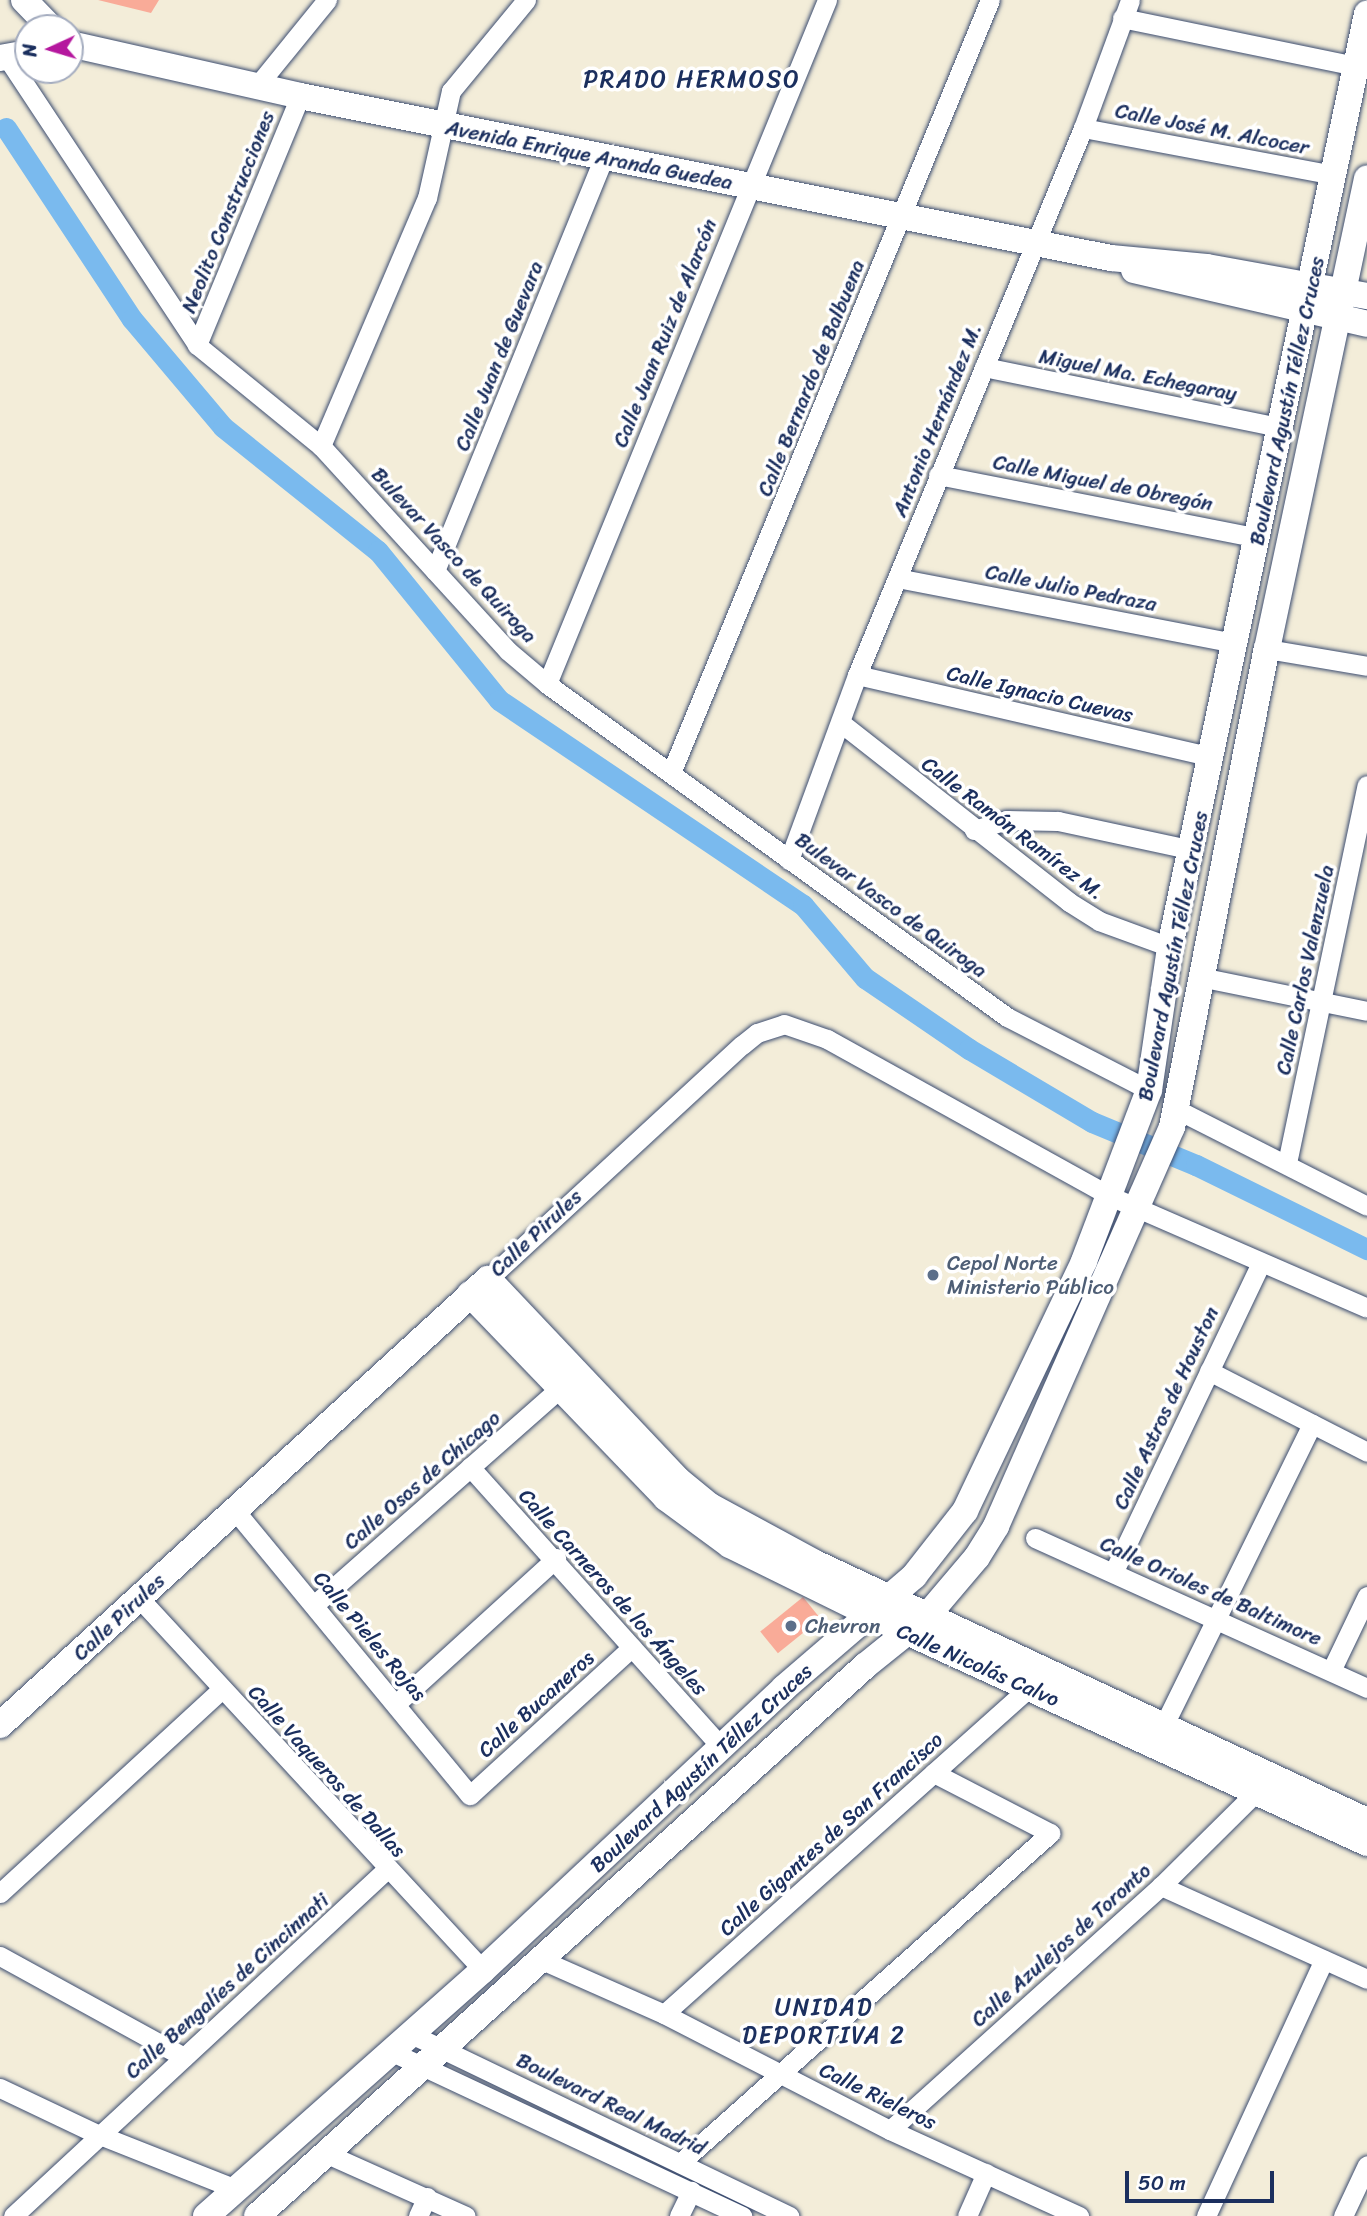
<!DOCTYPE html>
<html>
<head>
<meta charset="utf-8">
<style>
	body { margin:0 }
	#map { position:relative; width:1367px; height:2216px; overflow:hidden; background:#f3edd9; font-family:Sriracha,sans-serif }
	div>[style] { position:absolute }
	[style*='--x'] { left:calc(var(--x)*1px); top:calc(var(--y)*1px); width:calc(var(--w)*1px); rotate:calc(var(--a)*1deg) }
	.canal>* { height:21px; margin:-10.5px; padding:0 10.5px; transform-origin:10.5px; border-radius:10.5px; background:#7abaee }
	.building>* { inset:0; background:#f9ab98; transform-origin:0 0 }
	.roads { filter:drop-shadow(0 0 2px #3b4c70) drop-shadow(0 0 2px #3b4c70) }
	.street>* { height:19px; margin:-9.5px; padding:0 9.5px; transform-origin:9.5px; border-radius:9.5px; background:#fff }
	.secondary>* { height:26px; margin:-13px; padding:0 13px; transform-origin:13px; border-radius:13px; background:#fff }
	.dots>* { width:19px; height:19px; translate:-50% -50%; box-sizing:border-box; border:4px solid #fff; border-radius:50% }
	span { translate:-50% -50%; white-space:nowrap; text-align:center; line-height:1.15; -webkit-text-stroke:7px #fff; paint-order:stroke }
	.street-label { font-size:21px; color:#1b2f5e }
	.service-label { font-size:21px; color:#4e5e75 }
	.left { translate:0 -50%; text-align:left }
	.quarter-label { font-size:24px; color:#1b2f5e; letter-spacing:2px }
	.north { position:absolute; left:14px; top:14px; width:70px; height:70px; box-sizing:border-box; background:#fff; border:2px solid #a4acbf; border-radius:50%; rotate:266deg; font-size:19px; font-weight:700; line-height:28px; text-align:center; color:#1b2f5e }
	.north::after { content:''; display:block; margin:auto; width:24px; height:32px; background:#b5179e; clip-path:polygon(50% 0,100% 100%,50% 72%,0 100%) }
	.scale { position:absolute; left:1125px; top:2171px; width:149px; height:32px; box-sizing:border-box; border:4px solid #1b2f5e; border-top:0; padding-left:9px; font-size:21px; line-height:24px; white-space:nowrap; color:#1b2f5e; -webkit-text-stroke:5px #fff; paint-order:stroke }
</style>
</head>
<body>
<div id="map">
	<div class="canal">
		<div style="--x:6;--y:128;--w:229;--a:56.6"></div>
		<div style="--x:132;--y:319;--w:141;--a:49.9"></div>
		<div style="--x:223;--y:427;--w:198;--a:38.7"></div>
		<div style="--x:378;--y:551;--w:192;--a:50.9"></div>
		<div style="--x:499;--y:700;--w:367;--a:34"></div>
		<div style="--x:803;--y:905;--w:96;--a:49.7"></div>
		<div style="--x:865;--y:978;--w:126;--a:34.3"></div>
		<div style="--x:969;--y:1049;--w:143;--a:30.7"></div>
		<div style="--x:1092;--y:1122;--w:113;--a:22.5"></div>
		<div style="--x:1196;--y:1165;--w:191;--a:26.2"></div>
	</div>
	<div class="building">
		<div style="clip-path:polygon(98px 0,159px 0,151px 13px)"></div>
		<div style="left:803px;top:1597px;width:28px;height:55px;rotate:51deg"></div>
	</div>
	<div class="roads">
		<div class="street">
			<div style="--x:1122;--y:18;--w:239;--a:11.6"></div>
			<div style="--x:6;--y:56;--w:346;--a:56.5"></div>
			<div style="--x:197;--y:345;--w:160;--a:39.2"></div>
			<div style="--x:321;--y:446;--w:277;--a:47.6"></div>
			<div style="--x:508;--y:651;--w:51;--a:40.2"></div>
			<div style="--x:547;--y:684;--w:568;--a:35.9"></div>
			<div style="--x:1007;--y:1017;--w:160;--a:27.2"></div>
			<div style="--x:257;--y:86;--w:111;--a:-50.9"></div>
			<div style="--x:1083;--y:128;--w:254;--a:10.6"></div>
			<div style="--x:197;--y:345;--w:269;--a:-67.5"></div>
			<div style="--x:984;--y:367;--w:305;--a:11.5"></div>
			<div style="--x:321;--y:446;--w:270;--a:-66.9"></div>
			<div style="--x:427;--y:198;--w:110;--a:-77.4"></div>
			<div style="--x:451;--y:91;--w:118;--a:-50.5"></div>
			<div style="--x:938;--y:475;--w:326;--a:11.1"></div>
			<div style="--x:435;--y:571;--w:447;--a:-67.8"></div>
			<div style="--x:897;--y:578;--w:345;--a:10.9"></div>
			<div style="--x:1267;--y:649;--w:101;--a:9.6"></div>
			<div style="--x:857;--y:675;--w:365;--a:13"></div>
			<div style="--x:547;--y:684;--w:739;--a:-67.74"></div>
			<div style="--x:841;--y:723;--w:290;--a:38.1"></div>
			<div style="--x:1069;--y:902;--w:36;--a:32"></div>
			<div style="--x:1099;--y:921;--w:76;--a:20.1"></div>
			<div style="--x:671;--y:773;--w:836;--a:-67.58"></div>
			<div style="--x:974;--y:830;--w:34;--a:-17"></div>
			<div style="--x:1006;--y:820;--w:52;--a:1.1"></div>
			<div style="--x:1058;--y:821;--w:138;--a:12.1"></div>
			<div style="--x:789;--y:860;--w:197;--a:-69.8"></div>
			<div style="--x:857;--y:675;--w:592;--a:-67.55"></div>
			<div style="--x:1083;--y:128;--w:136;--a:-69.8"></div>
			<div style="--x:1200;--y:977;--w:170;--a:11.5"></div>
			<div style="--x:1176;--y:1109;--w:214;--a:26.9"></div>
			<div style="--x:1287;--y:1163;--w:386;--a:-78.1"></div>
			<div style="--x:488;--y:1279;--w:345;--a:-42.7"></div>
			<div style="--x:742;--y:1045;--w:19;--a:-39"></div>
			<div style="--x:757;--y:1033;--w:28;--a:-18"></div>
			<div style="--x:784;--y:1024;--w:46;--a:19.2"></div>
			<div style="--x:827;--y:1039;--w:324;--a:29"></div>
			<div style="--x:1110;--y:1196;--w:280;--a:23.5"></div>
			<div style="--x:1209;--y:1371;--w:178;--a:27.1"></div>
			<div style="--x:470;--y:1467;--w:377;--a:48.1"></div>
			<div style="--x:233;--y:1508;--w:372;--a:50.5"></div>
			<div style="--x:470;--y:1795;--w:219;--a:-42.4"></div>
			<div style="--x:1035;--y:1538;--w:364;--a:24.3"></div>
			<div style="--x:1114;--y:1571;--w:339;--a:-64.5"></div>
			<div style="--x:140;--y:1599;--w:505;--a:47.25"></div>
			<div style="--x:314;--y:1605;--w:327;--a:-41.4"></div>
			<div style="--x:1331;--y:1671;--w:83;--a:-64.4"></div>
			<div style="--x:398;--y:1702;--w:214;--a:-42.3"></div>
			<div style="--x:1158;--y:1737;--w:349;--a:-63.8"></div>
			<div style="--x:1161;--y:1886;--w:226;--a:24.3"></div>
			<div style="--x:0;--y:1893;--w:301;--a:-42.6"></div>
			<div style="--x:0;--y:1956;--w:210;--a:28.8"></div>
			<div style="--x:544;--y:1961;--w:131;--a:23.8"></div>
			<div style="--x:664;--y:2014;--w:254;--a:27.2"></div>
			<div style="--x:890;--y:2130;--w:208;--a:24.5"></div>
			<div style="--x:664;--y:2014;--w:489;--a:-41.8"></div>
			<div style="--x:411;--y:2034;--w:420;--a:25.7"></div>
			<div style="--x:392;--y:2052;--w:387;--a:25.1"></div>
			<div style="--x:0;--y:2088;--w:107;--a:25.4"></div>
			<div style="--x:97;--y:2134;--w:149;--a:21.6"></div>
			<div style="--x:890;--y:2130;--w:365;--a:-42"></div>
			<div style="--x:1161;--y:1886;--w:136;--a:-44.7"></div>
			<div style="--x:325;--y:2153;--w:154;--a:24.1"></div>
			<div style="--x:680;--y:2163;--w:496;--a:-41.7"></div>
			<div style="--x:1050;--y:1833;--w:131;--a:-152.7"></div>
			<div style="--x:13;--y:2216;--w:509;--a:-42.85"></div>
			<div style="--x:418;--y:2216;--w:21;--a:-65"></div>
			<div style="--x:679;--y:2216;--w:28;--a:-64"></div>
			<div style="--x:967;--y:2216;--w:47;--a:-66.2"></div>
			<div style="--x:1206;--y:2216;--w:282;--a:-65.3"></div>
			<div style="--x:1343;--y:2216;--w:56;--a:-64.8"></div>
		</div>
		<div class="secondary">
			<div style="--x:24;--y:0;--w:39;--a:46"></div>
			<div style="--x:70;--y:44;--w:236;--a:12.7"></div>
			<div style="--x:300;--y:96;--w:827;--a:11.3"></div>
			<div style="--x:1111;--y:258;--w:96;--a:5.4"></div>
			<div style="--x:1207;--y:267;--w:163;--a:10.3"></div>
			<div style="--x:0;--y:58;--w:28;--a:-10"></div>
			<div style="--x:1134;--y:270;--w:239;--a:13"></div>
			<div style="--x:470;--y:1294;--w:283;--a:46.1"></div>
			<div style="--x:666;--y:1498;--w:79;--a:36.3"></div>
			<div style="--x:730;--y:1545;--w:197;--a:26.2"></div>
			<div style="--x:907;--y:1632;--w:506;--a:24.64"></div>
			<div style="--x:0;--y:1725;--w:661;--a:-42.43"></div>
			<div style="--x:488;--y:1279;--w:275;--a:46.6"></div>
			<div style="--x:677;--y:1479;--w:43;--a:39.3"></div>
			<div style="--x:710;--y:1506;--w:119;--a:28.5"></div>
			<div style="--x:815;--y:1563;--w:609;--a:25.05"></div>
			<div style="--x:206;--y:2216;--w:370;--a:-41.6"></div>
			<div style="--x:483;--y:1970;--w:412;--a:-43.1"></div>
			<div style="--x:784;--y:1688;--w:172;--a:-40.7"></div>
			<div style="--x:914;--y:1576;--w:83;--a:-51.9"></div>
			<div style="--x:965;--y:1511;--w:277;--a:-64.5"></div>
			<div style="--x:1084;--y:1261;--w:183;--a:-69.2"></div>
			<div style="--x:1149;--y:1090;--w:145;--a:-81.6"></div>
			<div style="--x:1170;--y:947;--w:954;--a:-78.08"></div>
			<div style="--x:257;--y:2216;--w:820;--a:-42.13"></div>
			<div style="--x:865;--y:1666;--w:80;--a:-38.9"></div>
			<div style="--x:927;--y:1616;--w:77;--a:-49.7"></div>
			<div style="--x:977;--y:1557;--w:36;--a:-58"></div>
			<div style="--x:996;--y:1526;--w:436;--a:-66.2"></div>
			<div style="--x:1172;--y:1127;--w:487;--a:-78.8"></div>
			<div style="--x:1267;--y:649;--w:481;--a:-78"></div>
		</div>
	</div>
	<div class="dots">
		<div style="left:933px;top:1275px;background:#5c6f8a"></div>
		<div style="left:791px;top:1626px;background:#5c6f8a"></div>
	</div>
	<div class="street-label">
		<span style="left:1212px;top:129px;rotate:11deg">Calle José M. Alcocer</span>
		<span style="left:589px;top:155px;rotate:11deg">Avenida Enrique Aranda Guedea</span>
		<span style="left:228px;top:212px;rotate:-68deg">Neolito Construcciones</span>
		<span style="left:665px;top:333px;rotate:-68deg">Calle Juan Ruiz de Alarcón</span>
		<span style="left:499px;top:356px;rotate:-68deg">Calle Juan de Guevara</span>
		<span style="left:1138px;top:375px;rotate:11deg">Miguel Ma. Echegaray</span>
		<span style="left:811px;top:378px;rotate:-68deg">Calle Bernardo de Balbuena</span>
		<span style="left:1287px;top:401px;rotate:-78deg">Boulevard Agustín Téllez Cruces</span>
		<span style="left:937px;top:420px;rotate:-68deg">Antonio Hernández M.</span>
		<span style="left:1103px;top:483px;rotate:11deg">Calle Miguel de Obregón</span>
		<span style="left:454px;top:555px;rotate:47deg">Bulevar Vasco de Quiroga</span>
		<span style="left:1071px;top:588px;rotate:11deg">Calle Julio Pedraza</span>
		<span style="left:1040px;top:694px;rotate:13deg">Calle Ignacio Cuevas</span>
		<span style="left:1013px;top:828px;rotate:37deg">Calle Ramón Ramírez M.</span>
		<span style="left:891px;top:905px;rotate:36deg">Bulevar Vasco de Quiroga</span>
		<span style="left:1173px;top:956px;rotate:-79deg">Boulevard Agustín Téllez Cruces</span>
		<span style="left:1305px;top:970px;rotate:-78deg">Calle Carlos Valenzuela</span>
		<span style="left:536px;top:1233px;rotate:-43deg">Calle Pirules</span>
		<span style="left:1166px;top:1408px;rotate:-65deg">Calle Astros de Houston</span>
		<span style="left:422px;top:1480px;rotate:-41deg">Calle Osos de Chicago</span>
		<span style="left:1211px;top:1591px;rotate:24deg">Calle Orioles de Baltimore</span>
		<span style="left:613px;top:1592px;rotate:48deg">Calle Carneros de los Ángeles</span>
		<span style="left:119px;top:1617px;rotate:-43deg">Calle Pirules</span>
		<span style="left:370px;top:1636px;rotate:50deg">Calle Pieles Rojas</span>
		<span style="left:978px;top:1665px;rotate:24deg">Calle Nicolás Calvo</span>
		<span style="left:536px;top:1704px;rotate:-42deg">Calle Bucaneros</span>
		<span style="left:701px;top:1768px;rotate:-43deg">Boulevard Agustín Téllez Cruces</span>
		<span style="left:327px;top:1771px;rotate:48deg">Calle Vaqueros de Dallas</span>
		<span style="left:831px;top:1834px;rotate:-42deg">Calle Gigantes de San Francisco</span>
		<span style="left:1061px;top:1945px;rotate:-42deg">Calle Azulejos de Toronto</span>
		<span style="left:227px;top:1986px;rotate:-42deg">Calle Bengalíes de Cincinnati</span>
		<span style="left:878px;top:2096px;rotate:26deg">Calle Rieleros</span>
		<span style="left:611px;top:2104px;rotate:26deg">Boulevard Real Madrid</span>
	</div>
	<div class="service-label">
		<span class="left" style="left:947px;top:1275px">Cepol Norte<br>Ministerio Público</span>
		<span class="left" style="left:805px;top:1626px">Chevron</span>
	</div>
	<div class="quarter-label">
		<span style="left:692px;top:80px">PRADO HERMOSO</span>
		<span style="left:824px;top:2022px">UNIDAD<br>DEPORTIVA 2</span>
	</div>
	<div class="north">N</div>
	<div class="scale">50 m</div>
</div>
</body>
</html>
